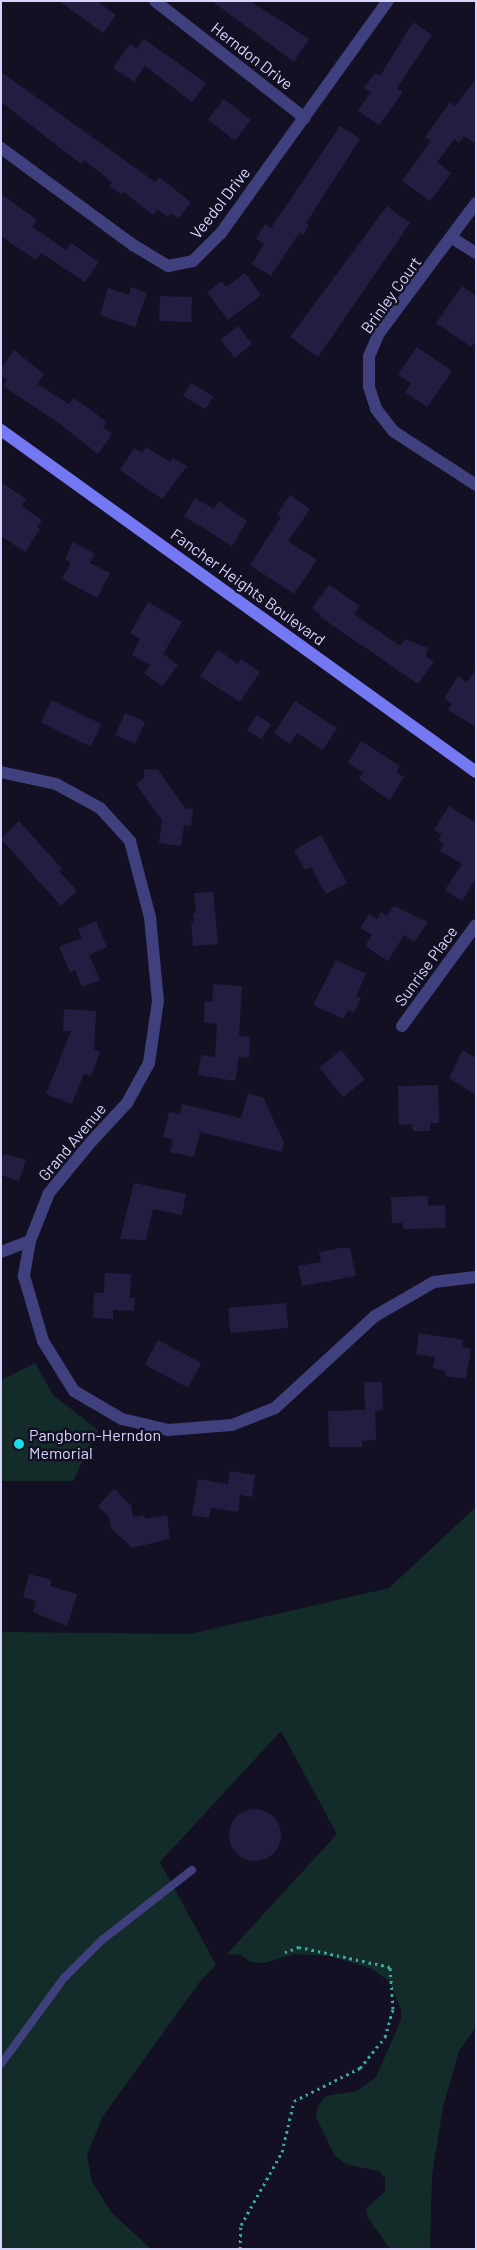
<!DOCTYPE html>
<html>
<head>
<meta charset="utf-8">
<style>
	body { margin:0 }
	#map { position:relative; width:477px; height:2250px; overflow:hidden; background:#121022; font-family:Barlow,sans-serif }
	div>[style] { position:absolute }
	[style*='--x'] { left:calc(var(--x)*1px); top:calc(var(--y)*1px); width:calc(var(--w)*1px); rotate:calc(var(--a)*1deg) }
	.green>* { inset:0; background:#132c29 }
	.building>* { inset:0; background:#231e41; transform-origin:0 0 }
	.round { border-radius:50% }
	.path>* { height:3px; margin-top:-1.5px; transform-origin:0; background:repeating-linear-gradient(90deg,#39ab9e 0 2.5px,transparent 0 6.5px) }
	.lane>* { height:8px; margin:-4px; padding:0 4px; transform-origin:4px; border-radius:4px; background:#3f407d }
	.street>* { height:12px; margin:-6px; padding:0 6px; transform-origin:6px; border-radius:6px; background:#3f407d }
	.secondary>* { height:12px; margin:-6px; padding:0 6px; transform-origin:6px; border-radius:6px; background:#7478f3 }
	.dots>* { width:14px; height:14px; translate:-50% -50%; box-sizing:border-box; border:2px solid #121022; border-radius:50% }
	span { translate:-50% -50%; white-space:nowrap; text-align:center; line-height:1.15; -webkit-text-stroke:5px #121022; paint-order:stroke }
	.street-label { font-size:16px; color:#d7d5fb }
	.poi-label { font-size:16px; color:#d7d5fb }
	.left { translate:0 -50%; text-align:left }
	.frame { position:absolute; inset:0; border:2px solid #d7d5fb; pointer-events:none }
</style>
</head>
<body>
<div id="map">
	<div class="green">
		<div style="clip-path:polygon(35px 1363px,53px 1395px,98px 1430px,73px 1481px,1px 1481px,1px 1380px)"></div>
		<div style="clip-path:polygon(476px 1507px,476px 2027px,459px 2051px,443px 2107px,432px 2175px,430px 2249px,390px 2249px,368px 2218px,366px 2209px,385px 2191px,385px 2178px,379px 2171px,348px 2165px,335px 2156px,316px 2117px,318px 2106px,326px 2096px,357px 2091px,376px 2077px,401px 2020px,401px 2010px,390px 1982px,372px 1969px,330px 1956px,294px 1954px,264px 1963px,250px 1962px,241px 1955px,227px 1954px,337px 1834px,281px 1731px,160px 1862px,216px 1965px,202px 1979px,103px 2116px,87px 2155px,92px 2182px,112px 2213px,151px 2249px,1px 2249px,1px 1632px,190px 1634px,389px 1588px)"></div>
	</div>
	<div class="building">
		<div style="clip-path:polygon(59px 1px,97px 1px,116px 15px,103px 33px)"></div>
		<div style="clip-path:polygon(212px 1px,250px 1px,309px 39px,294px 62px)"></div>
		<div style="clip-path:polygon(413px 22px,432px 35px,397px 88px,403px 92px,379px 125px,358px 111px,371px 92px,364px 88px,375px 73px,380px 76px)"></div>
		<div style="clip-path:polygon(144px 39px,206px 83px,192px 102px,145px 66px,134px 82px,113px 68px,130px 44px,137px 49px)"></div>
		<div style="clip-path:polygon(1px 72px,155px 182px,159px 177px,191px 202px,178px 219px,171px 213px,168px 217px,158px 209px,153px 215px,124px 192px,122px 195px,109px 186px,112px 182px,84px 160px,81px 164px,1px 102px)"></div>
		<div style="clip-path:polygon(476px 79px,476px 144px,464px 136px,459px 143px,454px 139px,437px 162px,451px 173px,430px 201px,402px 181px,431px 141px,425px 137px,450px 102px,455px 106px)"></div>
		<div style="left:224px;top:99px;width:34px;height:26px;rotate:38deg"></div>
		<div style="clip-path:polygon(340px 126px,360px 139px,306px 223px,309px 225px,303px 235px,299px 233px,271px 276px,252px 264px,264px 244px,256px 239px,265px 224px,271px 228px)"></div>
		<div style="clip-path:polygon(1px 194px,37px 220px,32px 227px,66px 250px,71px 243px,99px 262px,85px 282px,41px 253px,36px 260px,1px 236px)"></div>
		<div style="clip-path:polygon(387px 206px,410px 223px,318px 357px,290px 337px)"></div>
		<div style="clip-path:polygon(245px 273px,261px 295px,228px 320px,207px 292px,222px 281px,226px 287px)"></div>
		<div style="clip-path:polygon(462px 286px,476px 296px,476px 341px,471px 347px,436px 323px)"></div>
		<div style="clip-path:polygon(131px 287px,147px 293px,135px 327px,100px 315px,108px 288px,129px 295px)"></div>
		<div style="left:160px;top:296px;width:32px;height:25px;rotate:2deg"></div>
		<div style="left:238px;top:326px;width:23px;height:22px;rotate:52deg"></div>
		<div style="clip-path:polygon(417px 347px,452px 371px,427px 407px,405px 392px,411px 384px,398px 374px)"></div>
		<div style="clip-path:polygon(14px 350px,44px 374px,37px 384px,69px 404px,74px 398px,107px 422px,103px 427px,112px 434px,98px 454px,56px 421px,3px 386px,7px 379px,1px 376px,1px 369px)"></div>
		<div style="left:191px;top:383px;width:26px;height:15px;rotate:31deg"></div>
		<div style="clip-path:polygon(146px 447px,170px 462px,173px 458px,187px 466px,162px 499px,120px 470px,134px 448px,142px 453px)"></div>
		<div style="clip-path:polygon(1px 482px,26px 499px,22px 506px,42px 520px,37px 527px,40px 529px,25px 552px,1px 536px)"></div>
		<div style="clip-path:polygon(290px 495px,310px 509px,288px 541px,317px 560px,294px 594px,250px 565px,281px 517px,277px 514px)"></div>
		<div style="clip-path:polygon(195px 498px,214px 509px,219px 501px,247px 521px,232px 546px,184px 516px)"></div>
		<div style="clip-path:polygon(73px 542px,95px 554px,90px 563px,110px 573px,97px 598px,62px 579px,71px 562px,65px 559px)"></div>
		<div style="clip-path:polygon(329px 585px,360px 606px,354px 614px,400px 646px,405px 639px,428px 648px,426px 657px,434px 661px,418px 684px,319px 616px,320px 614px,312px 608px)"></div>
		<div style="clip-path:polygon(148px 602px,182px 622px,163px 654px,178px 665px,162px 686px,144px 673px,150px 665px,132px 655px,140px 639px,130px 633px)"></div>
		<div style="clip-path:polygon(218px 650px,238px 664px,241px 659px,260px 672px,240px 702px,200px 676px)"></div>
		<div style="clip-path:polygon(476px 669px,476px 727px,448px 710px,452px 704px,444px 699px,458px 676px,467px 682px)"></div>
		<div style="left:52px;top:700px;width:55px;height:25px;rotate:26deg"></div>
		<div style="clip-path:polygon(295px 701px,337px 728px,323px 750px,297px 733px,290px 744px,274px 733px)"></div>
		<div style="left:125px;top:713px;width:22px;height:24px;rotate:24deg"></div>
		<div style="left:257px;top:715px;width:17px;height:18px;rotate:33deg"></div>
		<div style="clip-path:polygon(361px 741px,400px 766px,396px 772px,404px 777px,390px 800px,371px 788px,359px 778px,363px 772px,348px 763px)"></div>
		<div style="clip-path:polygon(144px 769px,158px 770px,185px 808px,193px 809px,191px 826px,184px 825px,181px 846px,159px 843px,162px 820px,136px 784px,144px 778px)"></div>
		<div style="clip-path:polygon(449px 806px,476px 823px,476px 878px,462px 901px,445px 890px,462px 864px,440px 851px,444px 844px,438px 840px,442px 834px,434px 830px)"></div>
		<div style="clip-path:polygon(19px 821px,62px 869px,59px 871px,77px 891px,61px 906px,1px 839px)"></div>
		<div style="clip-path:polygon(321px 835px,347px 883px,326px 894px,311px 867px,305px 870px,294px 850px)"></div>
		<div style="clip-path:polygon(213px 892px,218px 944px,193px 946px,191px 923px,194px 923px,193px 913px,196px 913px,194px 893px)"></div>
		<div style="clip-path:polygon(394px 906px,428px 922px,414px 942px,404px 935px,388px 961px,365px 946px,372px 935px,360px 928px,369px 914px,377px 919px,381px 912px,387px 916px)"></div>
		<div style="clip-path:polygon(96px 921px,107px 947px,89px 955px,100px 980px,82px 987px,75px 970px,70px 972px,59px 947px,82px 938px,78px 929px)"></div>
		<div style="clip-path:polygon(336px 960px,366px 974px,356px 996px,361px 998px,354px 1013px,348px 1010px,344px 1019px,313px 1005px)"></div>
		<div style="clip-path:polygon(214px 984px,242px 986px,239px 1036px,250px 1037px,249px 1058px,239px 1057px,235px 1081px,198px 1075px,201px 1055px,215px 1057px,217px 1024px,204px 1023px,205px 1001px,212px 1002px)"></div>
		<div style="clip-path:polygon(64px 1009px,96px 1011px,94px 1049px,100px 1052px,91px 1076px,84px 1074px,72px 1104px,46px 1094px,71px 1031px,63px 1031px)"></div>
		<div style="left:341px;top:1050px;width:38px;height:28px;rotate:51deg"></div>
		<div style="clip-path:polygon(463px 1050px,476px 1058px,476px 1095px,449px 1078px)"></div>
		<div style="clip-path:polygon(438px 1085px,439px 1123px,430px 1123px,430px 1131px,413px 1131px,412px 1124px,399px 1125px,398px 1086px)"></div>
		<div style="clip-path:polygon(248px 1094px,263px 1097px,284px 1143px,282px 1152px,200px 1132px,194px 1157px,170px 1152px,173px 1140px,163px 1137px,169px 1112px,180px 1114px,182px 1104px,241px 1118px)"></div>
		<div style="clip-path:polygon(6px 1154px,26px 1160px,19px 1181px,1px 1175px,1px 1155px)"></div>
		<div style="clip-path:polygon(134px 1183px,186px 1194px,182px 1215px,153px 1209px,146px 1240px,120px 1239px)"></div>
		<div style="clip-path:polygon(428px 1196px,428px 1206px,445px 1205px,446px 1228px,403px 1229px,403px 1223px,392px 1223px,391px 1197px)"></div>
		<div style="clip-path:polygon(341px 1248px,350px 1248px,356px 1276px,302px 1286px,298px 1266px,321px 1262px,319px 1252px)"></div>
		<div style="clip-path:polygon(105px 1273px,131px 1274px,130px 1298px,135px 1298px,134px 1311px,113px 1310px,113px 1319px,93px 1318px,94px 1293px,104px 1293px)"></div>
		<div style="left:286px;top:1303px;width:25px;height:58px;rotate:85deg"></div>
		<div style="clip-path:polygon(419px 1333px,463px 1340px,462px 1347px,471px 1349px,466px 1379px,445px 1376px,446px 1371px,433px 1368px,435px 1357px,416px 1354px)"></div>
		<div style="left:158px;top:1340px;width:49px;height:28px;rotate:28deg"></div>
		<div style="clip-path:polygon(364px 1382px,382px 1382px,383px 1410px,375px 1411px,376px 1440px,362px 1441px,362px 1447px,329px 1447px,328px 1411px,365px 1410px)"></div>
		<div style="clip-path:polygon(230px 1471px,255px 1475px,252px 1497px,240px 1495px,238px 1512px,211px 1508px,209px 1518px,192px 1515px,198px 1479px,228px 1484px)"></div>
		<div style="clip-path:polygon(114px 1489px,131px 1505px,133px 1517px,143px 1515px,146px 1519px,167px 1515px,170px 1539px,132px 1548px,111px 1528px,109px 1517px,98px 1506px)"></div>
		<div style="clip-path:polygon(29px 1574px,52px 1580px,50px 1586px,77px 1594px,67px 1626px,33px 1612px,36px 1601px,23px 1597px)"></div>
		<div class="round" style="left:229px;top:1809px;width:52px;height:52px"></div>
	</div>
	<div class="path">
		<div style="--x:240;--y:2249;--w:24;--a:-88"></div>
		<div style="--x:241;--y:2225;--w:84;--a:-60.7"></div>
		<div style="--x:282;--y:2152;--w:52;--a:-76.8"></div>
		<div style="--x:294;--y:2101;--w:74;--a:-26.6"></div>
		<div style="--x:360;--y:2068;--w:40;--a:-51"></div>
		<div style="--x:385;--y:2037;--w:29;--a:-74"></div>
		<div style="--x:393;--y:2009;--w:42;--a:-94.1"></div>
		<div style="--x:390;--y:1967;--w:93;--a:-167.6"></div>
		<div style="--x:299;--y:1947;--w:15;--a:160"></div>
	</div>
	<div class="lane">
		<div style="--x:1;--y:2064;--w:107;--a:-53.8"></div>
		<div style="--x:64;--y:1978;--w:54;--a:-45"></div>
		<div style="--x:102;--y:1940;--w:114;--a:-37.9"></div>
	</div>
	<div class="street">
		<div style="--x:155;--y:1;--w:190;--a:38"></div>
		<div style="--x:1;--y:148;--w:164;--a:36.3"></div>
		<div style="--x:133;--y:245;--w:41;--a:31"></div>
		<div style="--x:168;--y:266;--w:25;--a:-11"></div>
		<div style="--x:193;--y:261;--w:40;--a:-45"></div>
		<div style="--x:221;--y:233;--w:286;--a:-54.3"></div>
		<div style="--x:476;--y:203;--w:162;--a:126.7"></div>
		<div style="--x:379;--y:333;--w:26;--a:113"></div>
		<div style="--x:369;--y:357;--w:30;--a:90"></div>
		<div style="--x:369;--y:387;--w:23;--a:72"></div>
		<div style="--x:376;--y:409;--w:28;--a:52"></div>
		<div style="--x:393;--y:431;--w:99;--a:33"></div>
		<div style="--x:452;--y:238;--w:28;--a:32"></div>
		<div style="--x:1;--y:772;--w:56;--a:12.3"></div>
		<div style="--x:56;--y:784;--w:50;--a:28.6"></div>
		<div style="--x:100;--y:808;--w:45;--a:47.7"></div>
		<div style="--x:130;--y:841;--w:79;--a:75.3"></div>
		<div style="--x:150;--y:917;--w:84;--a:84.6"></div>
		<div style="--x:158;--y:1001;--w:63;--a:98.3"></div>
		<div style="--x:149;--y:1063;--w:46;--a:118.8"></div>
		<div style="--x:127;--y:1103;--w:54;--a:132.8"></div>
		<div style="--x:90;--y:1143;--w:65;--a:129.4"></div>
		<div style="--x:49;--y:1193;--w:52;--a:111.6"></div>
		<div style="--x:30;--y:1241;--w:36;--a:100"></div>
		<div style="--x:24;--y:1276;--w:68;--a:73.7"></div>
		<div style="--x:43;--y:1341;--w:59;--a:58.2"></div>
		<div style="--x:74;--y:1391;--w:56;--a:30.3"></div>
		<div style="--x:122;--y:1419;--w:47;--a:13.4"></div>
		<div style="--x:168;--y:1430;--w:64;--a:-4.5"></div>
		<div style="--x:232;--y:1425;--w:46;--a:-21.6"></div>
		<div style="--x:275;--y:1408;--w:136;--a:-42.6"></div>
		<div style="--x:375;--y:1316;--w:68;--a:-30"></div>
		<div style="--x:434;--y:1282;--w:42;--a:-6.8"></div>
		<div style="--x:402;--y:1026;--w:125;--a:-53.8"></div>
		<div style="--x:1;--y:1252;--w:31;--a:-21"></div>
	</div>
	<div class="secondary">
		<div style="--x:1;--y:430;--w:585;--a:35.75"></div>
	</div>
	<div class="dots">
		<div style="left:19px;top:1444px;background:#14dfe8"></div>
	</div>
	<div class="street-label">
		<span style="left:252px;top:56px;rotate:38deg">Herndon Drive</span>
		<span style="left:220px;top:203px;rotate:-52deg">Veedol Drive</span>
		<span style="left:391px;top:295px;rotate:-54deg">Brinley Court</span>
		<span style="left:248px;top:587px;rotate:36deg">Fancher Heights Boulevard</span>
		<span style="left:426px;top:966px;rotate:-54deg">Sunrise Place</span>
		<span style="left:72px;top:1142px;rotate:-50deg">Grand Avenue</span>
	</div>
	<div class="poi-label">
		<span class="left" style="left:29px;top:1444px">Pangborn-Herndon<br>Memorial</span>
	</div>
	<div class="frame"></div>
</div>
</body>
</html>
